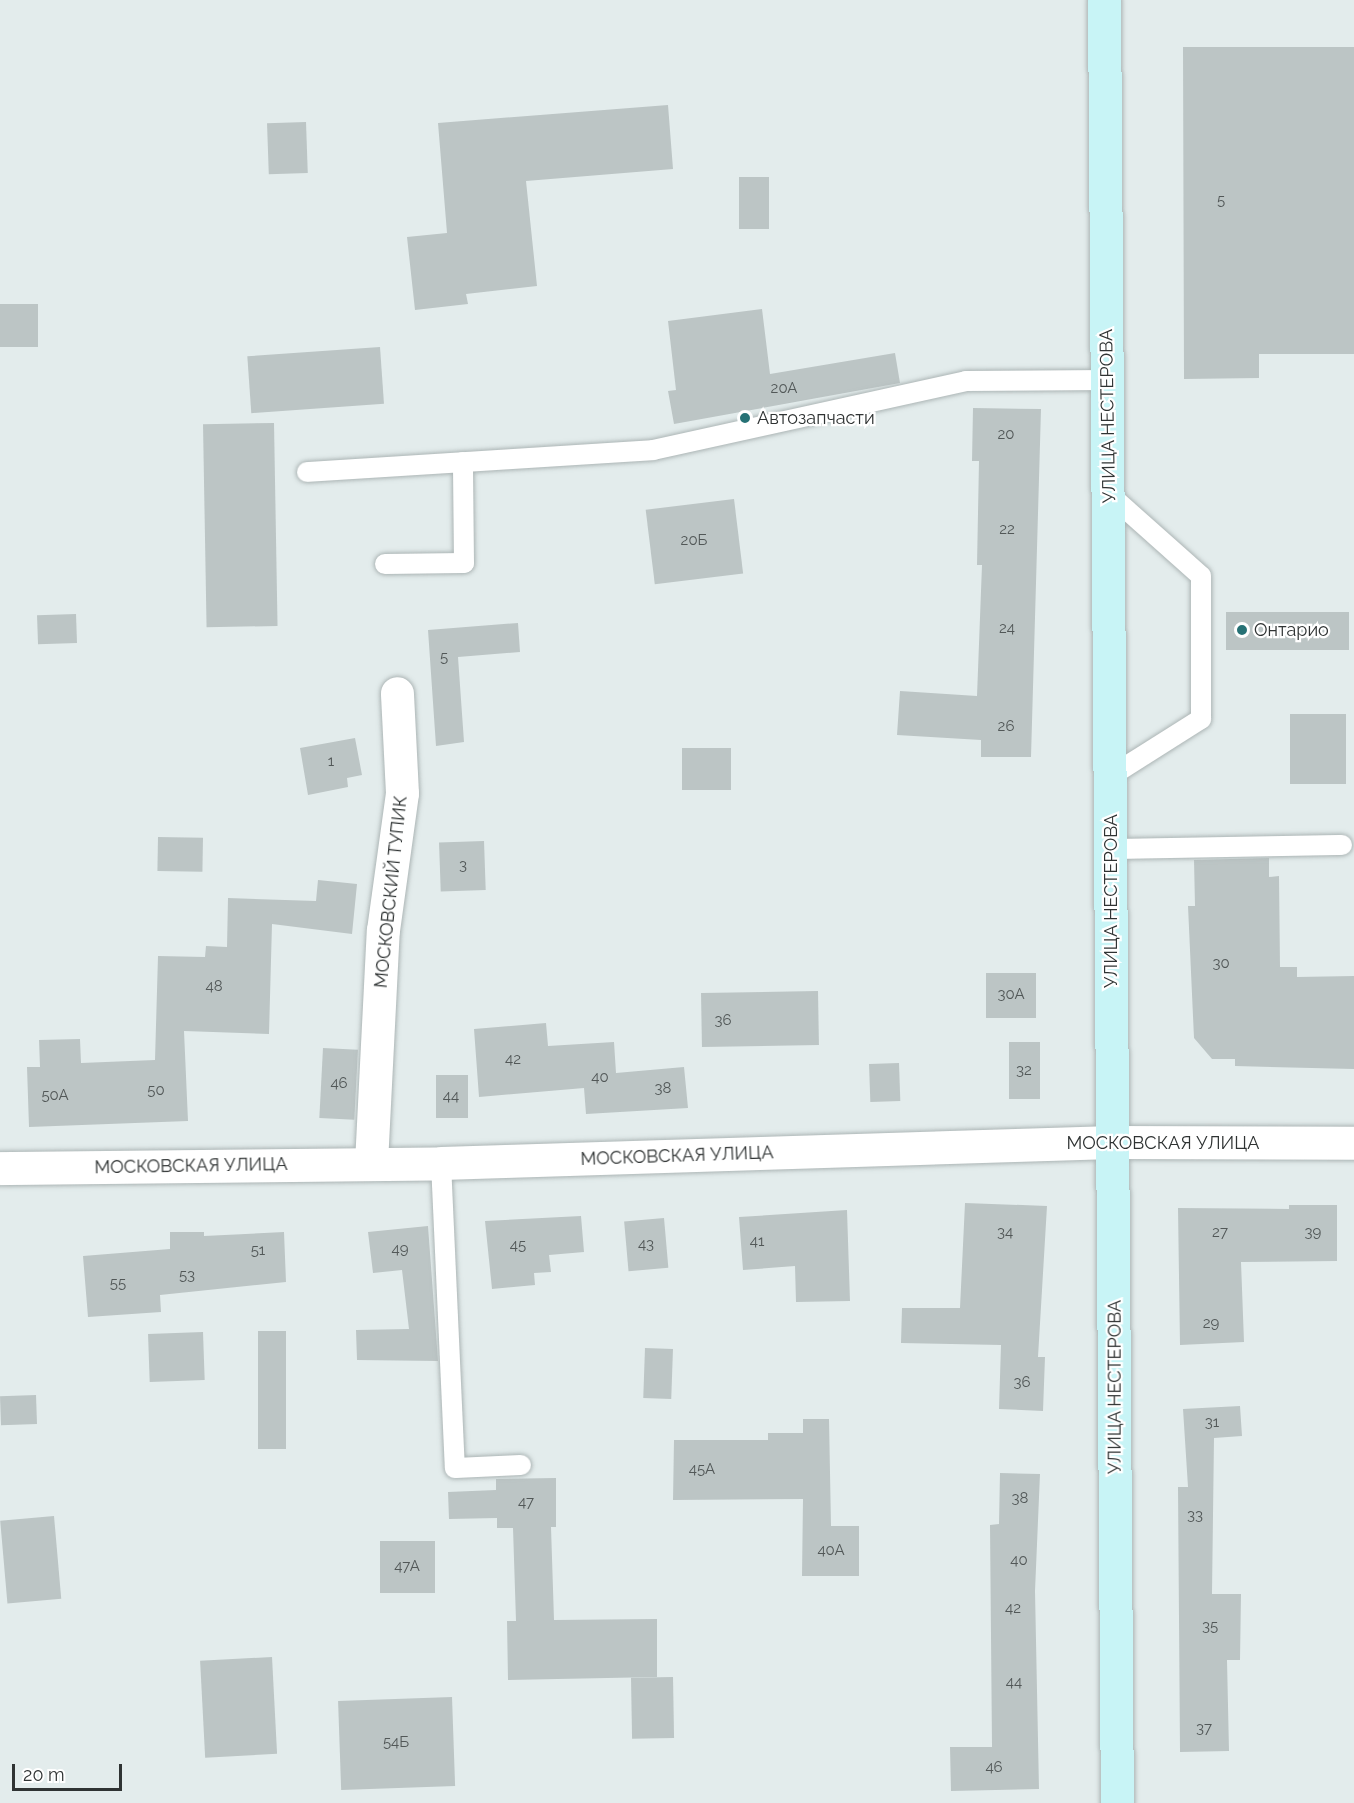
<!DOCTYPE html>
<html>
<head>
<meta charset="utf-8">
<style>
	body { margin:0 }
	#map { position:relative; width:1354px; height:1803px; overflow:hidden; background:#e3ecec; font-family:Raleway,sans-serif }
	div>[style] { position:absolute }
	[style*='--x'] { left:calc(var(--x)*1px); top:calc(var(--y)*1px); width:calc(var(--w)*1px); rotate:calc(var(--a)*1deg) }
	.building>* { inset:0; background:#bcc5c5; transform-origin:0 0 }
	.roads { filter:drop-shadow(0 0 2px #acb5b5) drop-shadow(0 0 2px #acb5b5) }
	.lane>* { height:20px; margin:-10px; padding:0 10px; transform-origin:10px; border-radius:10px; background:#fff }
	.street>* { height:33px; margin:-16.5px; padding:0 16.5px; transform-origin:16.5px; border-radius:16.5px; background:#fff }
	.secondary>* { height:33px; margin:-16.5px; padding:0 16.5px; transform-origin:16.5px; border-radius:16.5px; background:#c8f4f6 }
	.dots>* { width:16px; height:16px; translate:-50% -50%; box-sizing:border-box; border:3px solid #fff; border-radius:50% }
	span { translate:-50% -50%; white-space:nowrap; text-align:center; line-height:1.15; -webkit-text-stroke:4.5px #fff; paint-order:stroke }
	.number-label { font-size:15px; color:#525858 }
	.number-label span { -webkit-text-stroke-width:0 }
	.street-label { font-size:18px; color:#2f3333 }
	.poi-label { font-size:18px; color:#2f3333 }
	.left { translate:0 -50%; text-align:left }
	.scale { position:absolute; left:12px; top:1764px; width:110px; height:27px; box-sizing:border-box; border:3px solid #2f3333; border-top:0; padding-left:8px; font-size:18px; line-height:21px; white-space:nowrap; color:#2f3333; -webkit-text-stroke:4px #fff; paint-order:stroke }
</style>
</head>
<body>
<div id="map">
	<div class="building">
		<div style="clip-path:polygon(1183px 47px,1354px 47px,1354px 354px,1259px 354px,1259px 378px,1184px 379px)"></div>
		<div style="clip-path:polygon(668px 105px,673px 169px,526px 181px,537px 286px,466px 294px,468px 304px,415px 310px,407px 237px,447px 233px,438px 123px)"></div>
		<div style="left:306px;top:122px;width:51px;height:39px;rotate:88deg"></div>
		<div style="left:739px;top:177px;width:30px;height:52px"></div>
		<div style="left:0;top:304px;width:38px;height:43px"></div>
		<div style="clip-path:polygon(762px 309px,770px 374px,895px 353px,900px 383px,674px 424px,668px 391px,676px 390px,668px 321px)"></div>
		<div style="left:380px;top:347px;width:57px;height:133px;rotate:86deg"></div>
		<div style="clip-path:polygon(973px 408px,1041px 409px,1031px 757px,981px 757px,981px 740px,897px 735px,900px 691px,977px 696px,982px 565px,977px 565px,979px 461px,972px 461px)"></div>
		<div style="left:274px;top:423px;width:203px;height:71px;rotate:89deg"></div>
		<div style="left:734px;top:499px;width:75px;height:89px;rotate:83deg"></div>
		<div style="left:1349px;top:612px;width:38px;height:123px;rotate:90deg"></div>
		<div style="left:76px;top:614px;width:29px;height:39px;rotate:88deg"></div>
		<div style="clip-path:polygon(518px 623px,520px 652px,458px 657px,464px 742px,436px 746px,428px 630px)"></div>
		<div style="left:1290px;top:714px;width:56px;height:70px"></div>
		<div style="clip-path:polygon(355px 738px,362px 775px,347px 778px,348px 787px,308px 795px,300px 748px)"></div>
		<div style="left:682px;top:748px;width:49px;height:42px"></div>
		<div style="left:158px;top:837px;width:45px;height:34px;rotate:1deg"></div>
		<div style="left:484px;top:841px;width:49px;height:45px;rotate:88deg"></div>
		<div style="clip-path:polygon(1269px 858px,1269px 877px,1279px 876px,1280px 967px,1297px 967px,1297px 977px,1354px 976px,1354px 1069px,1235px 1066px,1235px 1059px,1212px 1059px,1194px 1038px,1188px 906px,1195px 906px,1194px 860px)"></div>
		<div style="clip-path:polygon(318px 880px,357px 884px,352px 934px,272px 924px,269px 1034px,184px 1031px,188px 1121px,29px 1127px,27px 1067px,40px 1067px,39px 1040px,80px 1039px,81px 1063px,155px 1060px,158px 956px,205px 957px,206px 946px,227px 947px,228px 898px,316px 901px)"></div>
		<div style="left:986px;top:973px;width:50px;height:45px"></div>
		<div style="left:818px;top:991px;width:54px;height:117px;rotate:89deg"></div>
		<div style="clip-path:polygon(546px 1023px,548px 1046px,614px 1042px,616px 1073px,684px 1067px,688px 1108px,586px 1114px,584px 1088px,479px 1097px,474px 1029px)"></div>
		<div style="left:1009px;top:1042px;width:31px;height:57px"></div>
		<div style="left:323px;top:1048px;width:35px;height:70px;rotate:3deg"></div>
		<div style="left:899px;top:1063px;width:38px;height:30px;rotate:88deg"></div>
		<div style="left:436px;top:1075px;width:32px;height:43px"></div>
		<div style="clip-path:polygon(965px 1203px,1047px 1206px,1038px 1357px,1045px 1357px,1043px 1411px,999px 1409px,1001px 1345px,901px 1343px,902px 1308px,960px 1308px)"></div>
		<div style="clip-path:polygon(1289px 1205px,1337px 1205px,1337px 1261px,1241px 1262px,1244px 1342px,1180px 1345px,1178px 1208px,1289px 1209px)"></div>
		<div style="clip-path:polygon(847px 1210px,850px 1301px,796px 1302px,795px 1266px,743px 1270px,739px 1217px)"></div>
		<div style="clip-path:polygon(581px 1216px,584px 1252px,549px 1255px,551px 1272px,534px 1273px,535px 1285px,492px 1289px,485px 1221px)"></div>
		<div style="left:664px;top:1218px;width:50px;height:40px;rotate:85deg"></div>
		<div style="clip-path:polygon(428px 1226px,438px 1361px,357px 1360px,356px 1330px,409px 1329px,402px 1270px,373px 1273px,368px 1232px)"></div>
		<div style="clip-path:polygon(170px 1232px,204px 1232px,204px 1236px,284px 1232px,286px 1282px,160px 1295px,161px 1312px,88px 1317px,83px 1256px,170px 1249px)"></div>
		<div style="left:258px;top:1331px;width:28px;height:118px"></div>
		<div style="left:203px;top:1332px;width:48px;height:55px;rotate:88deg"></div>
		<div style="left:645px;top:1348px;width:28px;height:50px;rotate:2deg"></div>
		<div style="left:36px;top:1395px;width:29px;height:36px;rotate:88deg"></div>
		<div style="clip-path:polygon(1240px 1406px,1242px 1436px,1214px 1438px,1212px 1594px,1241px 1594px,1240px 1660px,1227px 1660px,1229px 1751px,1180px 1752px,1178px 1487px,1188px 1487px,1183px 1409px)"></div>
		<div style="clip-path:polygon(803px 1419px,829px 1419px,831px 1526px,859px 1526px,859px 1576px,802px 1576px,803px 1499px,673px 1500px,674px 1440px,768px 1440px,768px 1433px,803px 1433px)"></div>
		<div style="clip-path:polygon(1000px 1473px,1040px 1474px,1035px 1591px,1039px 1789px,951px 1791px,950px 1747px,992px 1747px,990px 1525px,999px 1524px)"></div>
		<div style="clip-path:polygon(556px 1478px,556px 1527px,551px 1527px,554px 1620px,657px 1619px,657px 1677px,508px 1680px,507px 1621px,516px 1621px,513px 1528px,497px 1528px,497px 1518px,449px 1519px,448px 1492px,496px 1490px,496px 1479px)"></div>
		<div style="left:54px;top:1516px;width:83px;height:54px;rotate:85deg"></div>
		<div style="left:380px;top:1541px;width:55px;height:52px"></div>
		<div style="left:272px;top:1657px;width:97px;height:72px;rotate:87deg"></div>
		<div style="left:673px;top:1677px;width:61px;height:42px;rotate:89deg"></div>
		<div style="left:452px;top:1697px;width:89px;height:114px;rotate:88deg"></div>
	</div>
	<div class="roads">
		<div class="lane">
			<div style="--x:307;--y:472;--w:347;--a:-3.6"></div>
			<div style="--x:653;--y:450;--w:321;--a:-12.4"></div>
			<div style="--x:966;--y:381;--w:142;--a:-0.4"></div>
			<div style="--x:1109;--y:494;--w:123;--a:41.7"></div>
			<div style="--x:1201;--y:576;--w:143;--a:90"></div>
			<div style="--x:1201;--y:719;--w:107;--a:147.7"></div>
			<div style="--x:385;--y:564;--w:79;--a:-0.7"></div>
			<div style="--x:464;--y:563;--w:101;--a:-90.6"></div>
			<div style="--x:1111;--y:849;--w:231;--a:-1"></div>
			<div style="--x:441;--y:1163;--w:305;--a:87.4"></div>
			<div style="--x:455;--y:1468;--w:66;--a:-2.6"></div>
		</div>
		<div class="street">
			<div style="--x:371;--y:1163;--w:233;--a:-87.1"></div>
			<div style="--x:383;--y:930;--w:138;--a:-82.1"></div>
			<div style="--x:402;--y:793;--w:100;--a:-92.9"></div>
			<div style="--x:0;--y:1168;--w:441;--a:-0.6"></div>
			<div style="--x:441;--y:1163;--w:672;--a:-1.79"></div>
			<div style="--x:1113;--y:1142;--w:241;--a:0.2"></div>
		</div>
		<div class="secondary">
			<div style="--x:1104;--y:0;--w:1803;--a:89.59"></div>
		</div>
	</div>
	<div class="dots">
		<div style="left:745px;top:418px;background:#267175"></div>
		<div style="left:1242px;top:630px;background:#267175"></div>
	</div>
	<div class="number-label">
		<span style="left:1221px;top:201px">5</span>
		<span style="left:784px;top:389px">20А</span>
		<span style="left:1006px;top:435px">20</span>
		<span style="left:1007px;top:530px">22</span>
		<span style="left:694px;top:541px">20Б</span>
		<span style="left:1007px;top:629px">24</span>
		<span style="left:444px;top:658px">5</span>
		<span style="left:1006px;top:727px">26</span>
		<span style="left:331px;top:762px">1</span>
		<span style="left:463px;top:866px">3</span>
		<span style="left:1221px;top:964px">30</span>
		<span style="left:214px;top:987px">48</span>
		<span style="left:1011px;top:995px">30А</span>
		<span style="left:723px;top:1021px">36</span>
		<span style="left:513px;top:1060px">42</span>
		<span style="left:1024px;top:1071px">32</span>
		<span style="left:600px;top:1078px">40</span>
		<span style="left:339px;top:1084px">46</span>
		<span style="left:663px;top:1089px">38</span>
		<span style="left:156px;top:1091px">50</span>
		<span style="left:55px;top:1096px">50А</span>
		<span style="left:451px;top:1097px">44</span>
		<span style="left:1005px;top:1233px">34</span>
		<span style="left:1220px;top:1233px">27</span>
		<span style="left:1313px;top:1233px">39</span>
		<span style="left:757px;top:1242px">41</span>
		<span style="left:646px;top:1245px">43</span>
		<span style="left:518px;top:1246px">45</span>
		<span style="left:400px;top:1250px">49</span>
		<span style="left:258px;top:1251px">51</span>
		<span style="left:187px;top:1276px">53</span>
		<span style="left:118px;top:1284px">55</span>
		<span style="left:1211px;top:1324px">29</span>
		<span style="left:1022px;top:1383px">36</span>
		<span style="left:1212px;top:1423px">31</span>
		<span style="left:702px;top:1470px">45А</span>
		<span style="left:1020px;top:1499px">38</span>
		<span style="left:526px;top:1503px">47</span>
		<span style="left:1195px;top:1516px">33</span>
		<span style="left:831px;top:1551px">40А</span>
		<span style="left:1019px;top:1561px">40</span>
		<span style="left:407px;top:1567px">47А</span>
		<span style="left:1013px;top:1609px">42</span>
		<span style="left:1210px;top:1627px">35</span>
		<span style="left:1014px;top:1683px">44</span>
		<span style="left:1204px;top:1729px">37</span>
		<span style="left:396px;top:1743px">54Б</span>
		<span style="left:994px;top:1768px">46</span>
	</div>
	<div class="street-label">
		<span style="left:1108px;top:416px;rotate:-91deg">УЛИЦА НЕСТЕРОВА</span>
		<span style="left:391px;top:892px;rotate:-84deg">МОСКОВСКИЙ ТУПИК</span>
		<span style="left:1111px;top:901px;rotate:-90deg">УЛИЦА НЕСТЕРОВА</span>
		<span style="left:1163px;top:1143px">МОСКОВСКАЯ УЛИЦА</span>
		<span style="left:677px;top:1156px;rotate:-2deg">МОСКОВСКАЯ УЛИЦА</span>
		<span style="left:191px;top:1166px;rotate:-1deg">МОСКОВСКАЯ УЛИЦА</span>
		<span style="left:1115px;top:1387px;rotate:-90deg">УЛИЦА НЕСТЕРОВА</span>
	</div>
	<div class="poi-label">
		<span class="left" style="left:757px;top:418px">Автозапчасти</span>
		<span class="left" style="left:1254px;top:630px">Онтарио</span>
	</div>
	<div class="scale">20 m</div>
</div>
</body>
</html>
